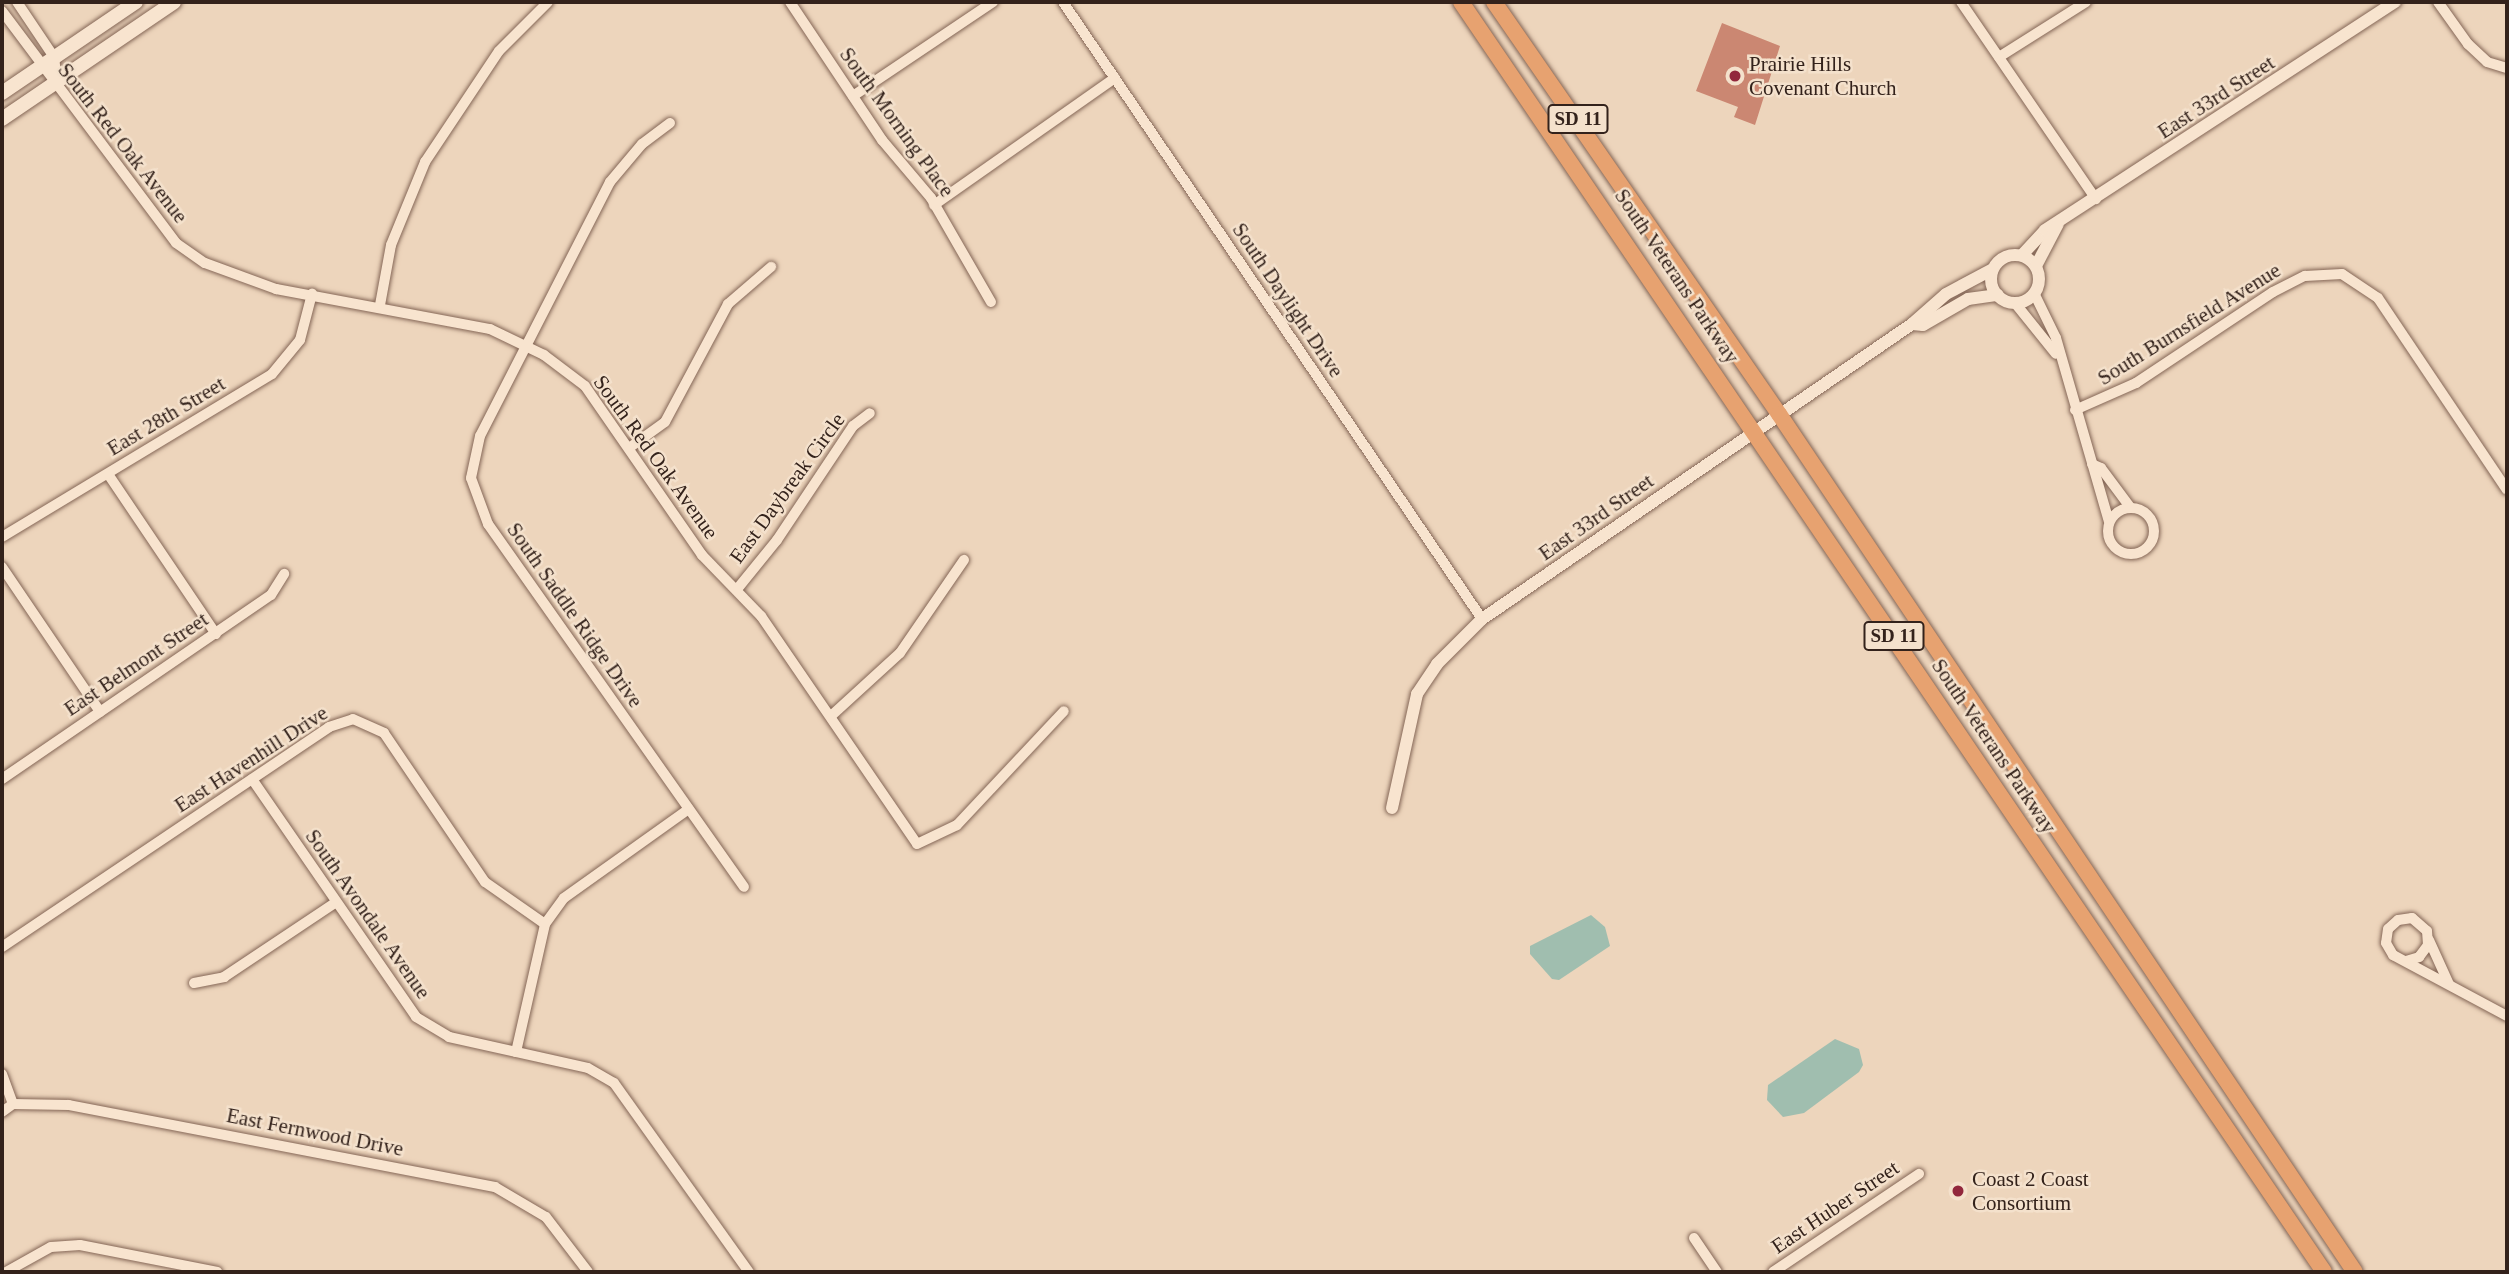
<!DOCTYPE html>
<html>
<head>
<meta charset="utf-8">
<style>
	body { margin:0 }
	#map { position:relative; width:2509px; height:1274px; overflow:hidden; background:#edd5bc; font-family:"Times New Roman",serif }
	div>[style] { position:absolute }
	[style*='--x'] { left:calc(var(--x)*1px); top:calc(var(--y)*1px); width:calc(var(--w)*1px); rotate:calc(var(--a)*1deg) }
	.water>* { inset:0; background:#a0beaf }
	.building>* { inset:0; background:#cb8772 }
	.roads { filter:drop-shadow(0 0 2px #846656) drop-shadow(0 0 2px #846656) }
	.minor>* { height:10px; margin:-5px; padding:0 5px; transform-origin:5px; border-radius:5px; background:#f8e4cf }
	.minor>.ring { margin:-5px; padding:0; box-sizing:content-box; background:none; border:10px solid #f8e4cf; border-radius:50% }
	.tertiary>* { height:12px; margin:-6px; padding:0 6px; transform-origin:6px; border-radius:6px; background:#f8e4cf }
	.tertiary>.ring { margin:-6px; padding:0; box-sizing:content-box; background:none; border:12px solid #f8e4cf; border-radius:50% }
	.secondary>* { height:14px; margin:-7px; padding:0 7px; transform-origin:7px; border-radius:7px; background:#f8e4cf }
	.trunk>* { height:16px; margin:-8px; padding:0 8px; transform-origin:8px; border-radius:8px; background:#e7a270 }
	.dots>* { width:19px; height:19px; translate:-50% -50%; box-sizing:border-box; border:4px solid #f4e1cc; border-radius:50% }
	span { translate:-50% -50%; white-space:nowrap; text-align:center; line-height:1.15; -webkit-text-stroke:5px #f4e1cc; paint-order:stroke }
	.shield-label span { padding:2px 5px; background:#f4e1cc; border:2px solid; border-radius:5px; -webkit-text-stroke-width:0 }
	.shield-label { font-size:19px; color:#33221b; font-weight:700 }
	.poi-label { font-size:21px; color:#33221b }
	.left { translate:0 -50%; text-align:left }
	.street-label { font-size:21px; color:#33221b }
	.frame { position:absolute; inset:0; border:4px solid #33221b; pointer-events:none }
</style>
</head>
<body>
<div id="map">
	<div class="water">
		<div style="clip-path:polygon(1591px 915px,1605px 927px,1610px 946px,1559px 980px,1552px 979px,1530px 954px,1530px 946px)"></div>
		<div style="clip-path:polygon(1835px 1039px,1859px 1049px,1863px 1065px,1859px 1072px,1804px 1113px,1783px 1117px,1767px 1100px,1768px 1085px)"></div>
	</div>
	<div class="building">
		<div style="clip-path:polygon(1722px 23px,1780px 46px,1755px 125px,1734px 117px,1738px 107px,1696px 91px)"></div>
	</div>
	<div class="roads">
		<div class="minor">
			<div style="--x:17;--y:2;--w:66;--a:56.1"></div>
			<div style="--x:54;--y:57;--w:24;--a:83"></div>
			<div style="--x:790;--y:2;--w:166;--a:56.3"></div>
			<div style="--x:882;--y:140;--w:76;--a:49.8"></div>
			<div style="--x:931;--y:198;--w:120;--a:60"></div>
			<div style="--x:1063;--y:2;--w:746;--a:55.82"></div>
			<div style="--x:1961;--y:2;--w:239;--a:55.6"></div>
			<div style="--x:2438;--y:2;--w:52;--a:54.5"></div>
			<div style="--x:2468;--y:44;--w:26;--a:43"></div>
			<div style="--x:2487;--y:62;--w:21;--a:17"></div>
			<div style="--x:2;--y:11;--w:290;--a:53.1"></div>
			<div style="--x:176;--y:243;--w:35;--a:35"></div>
			<div style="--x:205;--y:263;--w:76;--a:20.1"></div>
			<div style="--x:276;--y:289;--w:218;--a:10.6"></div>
			<div style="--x:490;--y:329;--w:60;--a:25.7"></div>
			<div style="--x:544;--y:355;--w:51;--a:37.1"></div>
			<div style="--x:585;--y:386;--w:206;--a:55.3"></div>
			<div style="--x:702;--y:555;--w:85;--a:46"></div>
			<div style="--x:761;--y:616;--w:276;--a:55.6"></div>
			<div style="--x:917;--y:844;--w:44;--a:-25.4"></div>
			<div style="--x:957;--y:825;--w:156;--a:-46.8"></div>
			<div style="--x:1999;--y:57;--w:103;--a:-32.3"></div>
			<div style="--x:853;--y:96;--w:169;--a:-33.9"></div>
			<div style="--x:670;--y:123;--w:35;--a:143"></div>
			<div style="--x:642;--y:144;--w:50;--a:130.1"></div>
			<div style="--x:610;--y:182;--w:285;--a:117.1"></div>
			<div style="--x:480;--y:436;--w:43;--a:102.1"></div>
			<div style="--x:471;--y:478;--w:49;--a:69.7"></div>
			<div style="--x:488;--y:524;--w:444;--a:54.8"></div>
			<div style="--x:934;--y:205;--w:221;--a:-35.1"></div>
			<div style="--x:2034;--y:293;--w:50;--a:63.9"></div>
			<div style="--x:2056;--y:338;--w:191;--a:73.9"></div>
			<div style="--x:2015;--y:303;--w:65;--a:51.2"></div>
			<div style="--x:380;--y:305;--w:61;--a:-79.6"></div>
			<div style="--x:391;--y:245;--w:90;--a:-67.7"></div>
			<div style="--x:425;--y:162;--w:133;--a:-56.3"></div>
			<div style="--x:499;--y:51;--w:69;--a:-45"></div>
			<div style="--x:2075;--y:410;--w:67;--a:-23.9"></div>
			<div style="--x:2136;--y:383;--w:164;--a:-33.6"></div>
			<div style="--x:2273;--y:292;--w:36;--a:-27"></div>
			<div style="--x:2305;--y:276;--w:37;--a:-3"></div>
			<div style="--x:2342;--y:274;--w:43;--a:33.7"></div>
			<div style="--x:2378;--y:298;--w:231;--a:56.1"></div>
			<div style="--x:629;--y:448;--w:44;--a:-35.8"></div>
			<div style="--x:665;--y:422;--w:134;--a:-61.9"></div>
			<div style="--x:728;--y:304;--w:57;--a:-40.7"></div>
			<div style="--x:2092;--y:464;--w:10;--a:24"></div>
			<div style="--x:2101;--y:468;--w:49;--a:53.4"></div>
			<div style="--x:108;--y:474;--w:193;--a:56"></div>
			<div class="ring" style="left:2108px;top:508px;width:36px;height:36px"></div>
			<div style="--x:2;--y:537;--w:315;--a:-31.1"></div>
			<div style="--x:272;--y:374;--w:44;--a:-50.5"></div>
			<div style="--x:300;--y:340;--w:48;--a:-75.4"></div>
			<div style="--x:2;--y:567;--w:175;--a:55.9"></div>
			<div style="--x:738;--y:588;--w:62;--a:-50.9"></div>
			<div style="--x:777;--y:540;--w:137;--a:-56.3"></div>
			<div style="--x:853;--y:426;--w:21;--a:-37"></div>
			<div style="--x:831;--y:716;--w:93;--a:-42.4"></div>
			<div style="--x:900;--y:653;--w:113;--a:-55.5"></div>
			<div style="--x:2;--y:779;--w:326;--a:-34.4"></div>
			<div style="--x:271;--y:595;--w:25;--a:-58"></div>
			<div style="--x:252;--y:779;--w:289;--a:55.4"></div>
			<div style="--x:416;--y:1017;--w:39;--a:31"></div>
			<div style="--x:449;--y:1037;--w:142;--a:12.6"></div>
			<div style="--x:588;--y:1068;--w:30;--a:30"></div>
			<div style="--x:614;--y:1083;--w:232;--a:54.5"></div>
			<div style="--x:2429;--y:940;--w:48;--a:65.6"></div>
			<div style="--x:2;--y:947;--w:394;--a:-33.9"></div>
			<div style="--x:329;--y:727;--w:25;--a:-18"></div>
			<div style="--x:353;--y:719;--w:34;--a:24"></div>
			<div style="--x:384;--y:733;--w:180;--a:55.9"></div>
			<div style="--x:485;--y:882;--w:73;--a:35"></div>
			<div style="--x:2406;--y:961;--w:14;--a:-17"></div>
			<div style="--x:2419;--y:957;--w:15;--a:-53"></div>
			<div style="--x:2428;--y:945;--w:14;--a:-94"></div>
			<div style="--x:2427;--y:931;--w:20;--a:-139"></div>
			<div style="--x:2412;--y:918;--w:14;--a:172"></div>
			<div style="--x:2398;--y:920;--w:13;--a:138"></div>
			<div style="--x:2388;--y:929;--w:14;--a:98"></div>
			<div style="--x:2386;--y:943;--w:14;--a:60"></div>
			<div style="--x:2393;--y:955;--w:129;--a:28.2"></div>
			<div style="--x:194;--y:983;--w:31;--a:-11"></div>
			<div style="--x:224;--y:977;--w:133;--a:-33.7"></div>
			<div style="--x:516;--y:1052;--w:131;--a:-77.2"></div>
			<div style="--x:545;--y:924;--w:32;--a:-54"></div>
			<div style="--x:564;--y:898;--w:153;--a:-35.5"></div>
			<div style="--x:2;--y:1074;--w:32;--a:70"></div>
			<div style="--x:2;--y:1112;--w:14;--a:-36"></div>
			<div style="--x:13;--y:1104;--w:56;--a:1"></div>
			<div style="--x:69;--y:1105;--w:434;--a:10.9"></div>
			<div style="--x:495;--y:1187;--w:59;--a:30.5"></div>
			<div style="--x:546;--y:1217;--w:69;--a:52.6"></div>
			<div style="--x:1694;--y:1238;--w:41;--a:55.9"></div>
			<div style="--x:6;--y:1272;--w:51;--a:-29.1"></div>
			<div style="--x:51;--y:1247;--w:29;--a:-4"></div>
			<div style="--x:80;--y:1245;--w:140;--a:11.1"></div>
			<div style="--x:1773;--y:1272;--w:176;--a:-33.9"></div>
		</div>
		<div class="tertiary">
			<div style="--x:2022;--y:255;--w:34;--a:-47"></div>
			<div style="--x:2045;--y:230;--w:418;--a:-33.1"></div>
			<div class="ring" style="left:1991px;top:255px;width:36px;height:36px"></div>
			<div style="--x:2036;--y:266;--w:47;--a:-62.4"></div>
			<div style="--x:1912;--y:324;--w:11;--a:5"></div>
			<div style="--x:1923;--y:325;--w:52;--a:-30"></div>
			<div style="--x:1968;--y:299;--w:30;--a:-8"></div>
			<div style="--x:1392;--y:808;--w:117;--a:-77.6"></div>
			<div style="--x:1417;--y:694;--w:36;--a:-56"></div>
			<div style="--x:1437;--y:664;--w:64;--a:-45"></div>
			<div style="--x:1482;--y:619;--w:521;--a:-34.45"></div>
			<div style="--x:1912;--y:324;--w:45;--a:-41.4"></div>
			<div style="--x:1946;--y:294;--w:53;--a:-28"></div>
		</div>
		<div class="secondary">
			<div style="--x:2;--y:93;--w:162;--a:-34.2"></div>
			<div style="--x:2;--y:119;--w:208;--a:-34.2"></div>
		</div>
		<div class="trunk">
			<div style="--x:1461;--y:2;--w:1535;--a:55.8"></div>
			<div style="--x:1494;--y:2;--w:501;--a:55.33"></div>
			<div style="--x:1779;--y:414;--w:1033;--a:56.13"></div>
		</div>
	</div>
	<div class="dots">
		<div style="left:1735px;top:76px;background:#92273c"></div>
		<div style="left:1958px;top:1191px;background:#92273c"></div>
	</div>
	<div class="shield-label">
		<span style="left:1578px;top:119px">SD 11</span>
		<span style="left:1894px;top:636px">SD 11</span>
	</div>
	<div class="poi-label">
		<span class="left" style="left:1749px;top:76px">Prairie Hills<br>Covenant Church</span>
		<span class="left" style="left:1972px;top:1191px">Coast 2 Coast<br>Consortium</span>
	</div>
	<div class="street-label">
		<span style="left:2216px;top:97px;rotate:-33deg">East 33rd Street</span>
		<span style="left:897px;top:122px;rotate:54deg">South Morning Place</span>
		<span style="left:123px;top:143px;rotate:52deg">South Red Oak Avenue</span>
		<span style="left:1677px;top:276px;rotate:56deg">South Veterans Parkway</span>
		<span style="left:1288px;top:300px;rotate:56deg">South Daylight Drive</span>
		<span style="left:2189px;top:324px;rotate:-32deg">South Burnsfield Avenue</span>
		<span style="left:166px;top:416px;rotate:-31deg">East 28th Street</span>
		<span style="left:656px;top:457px;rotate:54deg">South Red Oak Avenue</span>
		<span style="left:787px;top:488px;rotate:-54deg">East Daybreak Circle</span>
		<span style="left:1596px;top:517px;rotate:-35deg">East 33rd Street</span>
		<span style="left:575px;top:615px;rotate:55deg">South Saddle Ridge Drive</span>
		<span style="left:136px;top:664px;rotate:-34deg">East Belmont Street</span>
		<span style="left:1994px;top:746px;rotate:56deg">South Veterans Parkway</span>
		<span style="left:251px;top:759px;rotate:-33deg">East Havenhill Drive</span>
		<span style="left:368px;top:914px;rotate:55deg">South Avondale Avenue</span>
		<span style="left:315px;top:1132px;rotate:11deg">East Fernwood Drive</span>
		<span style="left:1835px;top:1207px;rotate:-34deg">East Huber Street</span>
	</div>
	<div class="frame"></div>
</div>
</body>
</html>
